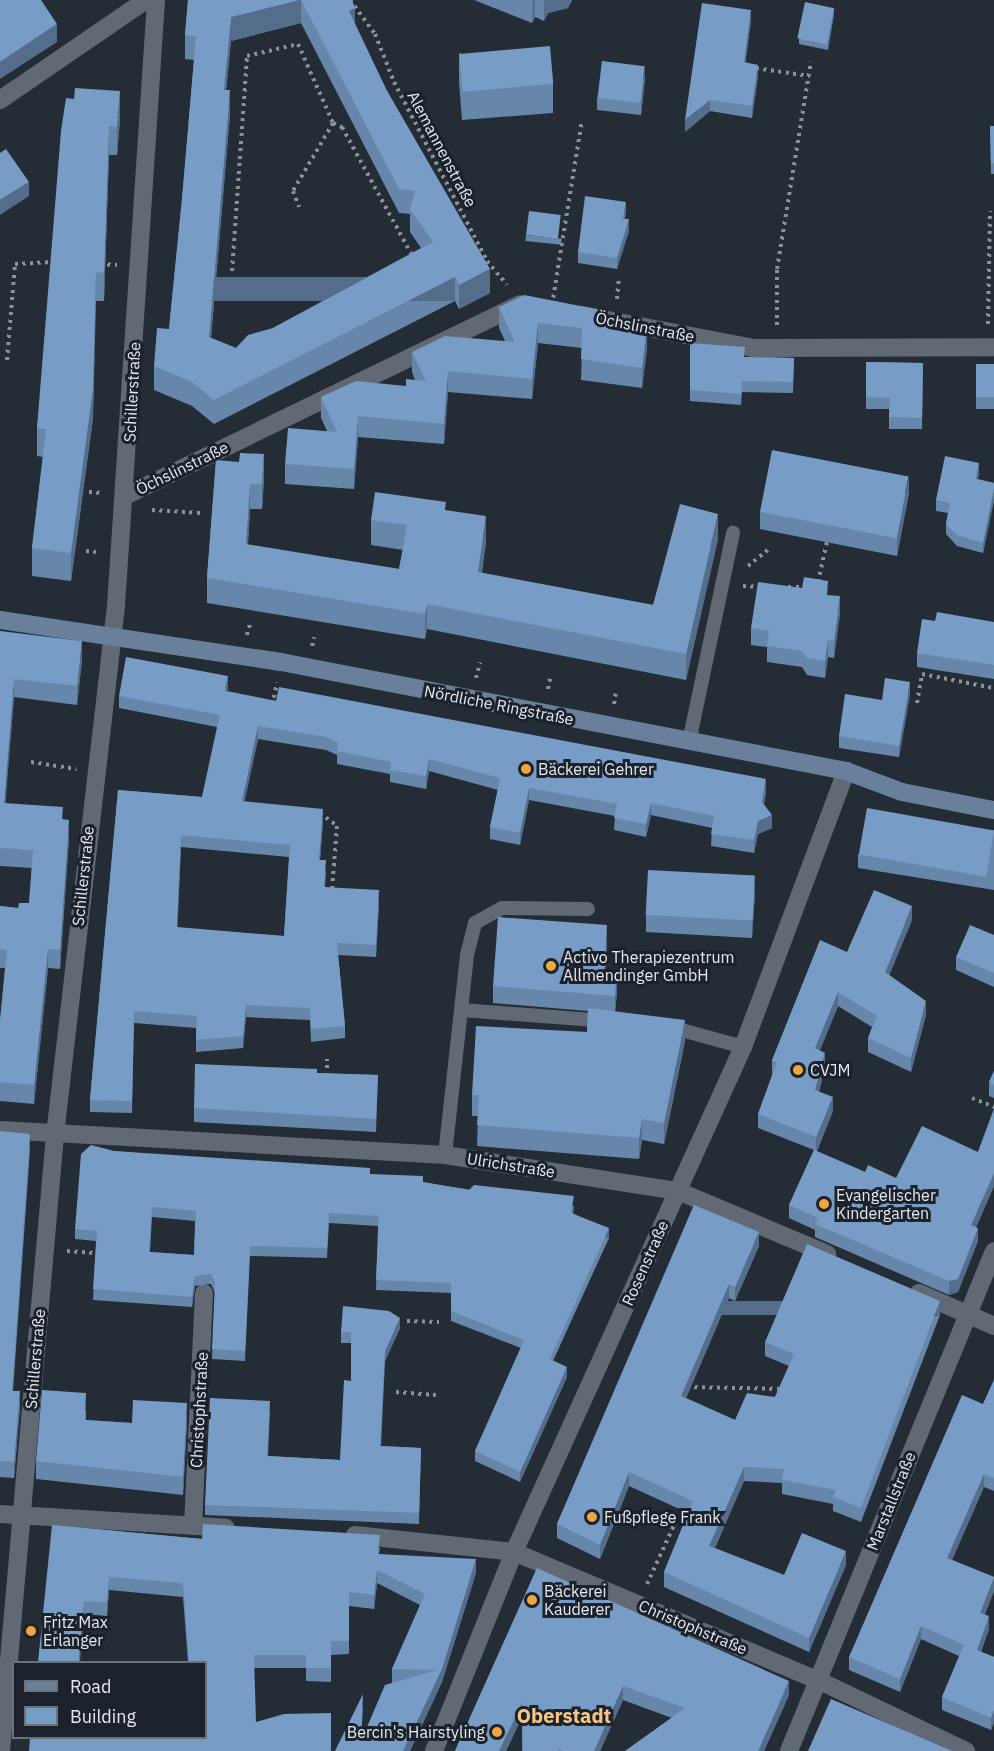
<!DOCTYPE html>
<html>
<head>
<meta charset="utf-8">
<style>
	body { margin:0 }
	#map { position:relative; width:994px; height:1751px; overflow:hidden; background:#242c35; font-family:"IBM Plex Sans",sans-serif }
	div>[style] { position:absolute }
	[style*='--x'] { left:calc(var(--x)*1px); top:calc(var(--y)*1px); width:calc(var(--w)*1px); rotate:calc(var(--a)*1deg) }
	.path>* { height:4px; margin-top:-2px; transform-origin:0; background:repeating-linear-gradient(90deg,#8b9299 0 3px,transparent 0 7.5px) }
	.lane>* { height:14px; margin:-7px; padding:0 7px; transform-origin:7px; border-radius:7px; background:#616a74 }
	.street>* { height:18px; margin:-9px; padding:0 9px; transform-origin:9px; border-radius:9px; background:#616a74 }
	.secondary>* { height:18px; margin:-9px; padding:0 9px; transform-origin:9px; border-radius:9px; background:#68809a }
	.wall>* { inset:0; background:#6686aa; transform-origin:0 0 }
	.shaded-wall>* { inset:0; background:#536d8b; transform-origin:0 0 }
	.building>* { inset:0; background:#779cc6; transform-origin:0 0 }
	.dots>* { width:16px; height:16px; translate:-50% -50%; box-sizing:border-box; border:3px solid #1b222b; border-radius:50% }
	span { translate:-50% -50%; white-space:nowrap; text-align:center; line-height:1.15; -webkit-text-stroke:6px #1b222b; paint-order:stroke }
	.street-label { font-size:16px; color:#e4e9ef }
	.poi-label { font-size:16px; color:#e4e9ef }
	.left { translate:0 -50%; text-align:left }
	.right { translate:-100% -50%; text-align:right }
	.quarter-label { font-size:20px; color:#f9c686; font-weight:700 }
	.legend { position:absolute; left:12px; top:1661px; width:195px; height:78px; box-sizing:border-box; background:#1b222b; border:2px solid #6b7279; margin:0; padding:8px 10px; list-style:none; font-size:18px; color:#e4e9ef }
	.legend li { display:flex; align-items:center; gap:12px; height:30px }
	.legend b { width:30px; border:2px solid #6b7279 }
</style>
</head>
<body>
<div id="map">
	<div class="path">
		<div style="--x:350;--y:0;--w:42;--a:53.7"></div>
		<div style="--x:375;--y:34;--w:52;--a:68.4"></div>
		<div style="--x:394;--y:82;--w:202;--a:62.5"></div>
		<div style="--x:487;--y:261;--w:31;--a:50"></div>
		<div style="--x:756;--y:68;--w:54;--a:8.6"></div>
		<div style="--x:333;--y:123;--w:10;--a:24"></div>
		<div style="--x:342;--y:127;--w:148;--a:61.4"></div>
		<div style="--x:100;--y:264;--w:17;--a:3"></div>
		<div style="--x:232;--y:271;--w:216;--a:-86"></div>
		<div style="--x:247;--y:56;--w:52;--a:-13.2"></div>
		<div style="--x:298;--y:44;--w:86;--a:66.1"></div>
		<div style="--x:333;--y:123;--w:79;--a:120.5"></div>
		<div style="--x:293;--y:191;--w:17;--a:69"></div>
		<div style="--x:617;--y:299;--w:21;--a:-85"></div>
		<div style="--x:552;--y:305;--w:187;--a:-80.8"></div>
		<div style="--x:988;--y:324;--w:113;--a:-89"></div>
		<div style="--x:777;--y:325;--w:56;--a:-90"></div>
		<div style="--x:777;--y:269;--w:210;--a:-80.7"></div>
		<div style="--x:7;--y:360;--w:96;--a:-85.2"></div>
		<div style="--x:15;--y:264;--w:39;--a:-3"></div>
		<div style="--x:89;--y:492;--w:12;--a:5"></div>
		<div style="--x:152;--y:510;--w:49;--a:3.5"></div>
		<div style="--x:86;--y:551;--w:10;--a:6"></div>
		<div style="--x:748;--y:566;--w:26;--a:-39"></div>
		<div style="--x:818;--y:582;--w:46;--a:-77.5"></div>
		<div style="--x:743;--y:586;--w:17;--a:3"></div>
		<div style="--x:788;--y:587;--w:17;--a:0"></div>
		<div style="--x:247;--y:635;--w:11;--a:-75"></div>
		<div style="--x:312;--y:646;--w:9;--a:-77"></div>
		<div style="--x:476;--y:678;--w:16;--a:-75"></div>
		<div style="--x:548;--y:689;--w:15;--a:-79"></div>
		<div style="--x:917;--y:703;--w:29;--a:-80"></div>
		<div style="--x:922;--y:674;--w:73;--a:11"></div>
		<div style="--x:614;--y:704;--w:13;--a:-81"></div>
		<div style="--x:272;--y:705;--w:23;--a:-77"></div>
		<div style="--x:31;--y:762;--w:46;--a:8.8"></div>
		<div style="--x:320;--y:813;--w:21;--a:37"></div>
		<div style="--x:337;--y:826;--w:64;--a:94.5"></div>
		<div style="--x:327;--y:1076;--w:17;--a:-90"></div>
		<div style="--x:972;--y:1098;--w:24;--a:22"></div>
		<div style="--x:67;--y:1251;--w:31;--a:4"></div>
		<div style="--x:407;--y:1321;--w:32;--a:2"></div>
		<div style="--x:687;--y:1387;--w:97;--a:1.2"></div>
		<div style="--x:396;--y:1392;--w:40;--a:4.3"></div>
		<div style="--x:647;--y:1584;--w:67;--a:-65.3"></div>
	</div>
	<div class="lane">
		<div style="--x:689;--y:742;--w:214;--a:-78.1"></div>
		<div style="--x:461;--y:1010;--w:145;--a:4.3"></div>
		<div style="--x:667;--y:1026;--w:79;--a:15.4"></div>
		<div style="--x:445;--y:1155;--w:201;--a:-83.7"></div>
		<div style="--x:467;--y:955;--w:33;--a:-76"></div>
		<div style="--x:475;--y:923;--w:31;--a:-29"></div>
		<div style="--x:502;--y:908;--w:86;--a:0.7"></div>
	</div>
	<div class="street">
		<div style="--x:0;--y:100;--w:177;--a:-34.4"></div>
		<div style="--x:582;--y:315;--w:174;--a:10.9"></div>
		<div style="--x:753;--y:348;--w:241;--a:-0.2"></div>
		<div style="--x:125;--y:496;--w:439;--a:-25.9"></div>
		<div style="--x:0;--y:1130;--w:446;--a:3.2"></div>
		<div style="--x:445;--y:1155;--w:236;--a:8.8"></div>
		<div style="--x:678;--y:1191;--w:162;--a:22.9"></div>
		<div style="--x:919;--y:1293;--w:82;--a:23.7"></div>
		<div style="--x:0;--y:1514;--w:226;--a:3.5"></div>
		<div style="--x:193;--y:1526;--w:233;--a:-87.3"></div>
		<div style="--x:355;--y:1535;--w:160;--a:6.1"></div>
		<div style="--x:514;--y:1552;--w:332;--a:22.9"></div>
		<div style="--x:820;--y:1681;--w:162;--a:25.6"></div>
		<div style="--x:1;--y:1751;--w:618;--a:-84.99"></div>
		<div style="--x:55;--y:1135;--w:533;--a:-83.42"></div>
		<div style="--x:116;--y:606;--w:607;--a:-86.22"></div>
		<div style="--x:434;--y:1751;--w:214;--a:-68.1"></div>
		<div style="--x:514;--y:1552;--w:554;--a:-65.61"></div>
		<div style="--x:743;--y:1047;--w:295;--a:-69.5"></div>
		<div style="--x:789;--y:1751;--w:540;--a:-67.71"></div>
	</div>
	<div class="secondary">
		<div style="--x:0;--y:620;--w:284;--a:8.5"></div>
		<div style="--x:281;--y:662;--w:575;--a:10.92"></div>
		<div style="--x:846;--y:771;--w:60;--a:20.6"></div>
		<div style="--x:902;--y:792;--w:94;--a:11.1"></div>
	</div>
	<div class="wall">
		<div style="clip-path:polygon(evenodd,188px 0,352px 0,355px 24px,386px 89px,490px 293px,459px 309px,455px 301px,214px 424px,192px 406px,154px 390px,154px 366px,169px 329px,182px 199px,194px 60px,185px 59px,185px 35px,188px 0,301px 23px,399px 213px,410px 214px,410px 232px,421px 248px,236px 348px,211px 338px,230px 114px,226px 90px,231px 41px,301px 23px)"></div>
		<div style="clip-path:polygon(474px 0,572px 0,568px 8px,548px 13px,544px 21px,535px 17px,532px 23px)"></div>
		<div style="clip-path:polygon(834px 14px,828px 50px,799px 44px,799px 39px)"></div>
		<div style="clip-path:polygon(751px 21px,745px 63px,758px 76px,752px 118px,710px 111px,685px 132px)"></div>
		<div style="clip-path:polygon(459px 53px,553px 84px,553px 113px,462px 120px,459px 82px)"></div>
		<div style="clip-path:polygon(645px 78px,641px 115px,597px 110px,597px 98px)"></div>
		<div style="clip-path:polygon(74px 99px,120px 120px,117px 155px,109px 155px,104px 301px,96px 301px,93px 418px,71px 581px,32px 576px,32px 548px,43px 457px,37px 456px,37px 428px)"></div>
		<div style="clip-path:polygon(990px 126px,994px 126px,994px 174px,991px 174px)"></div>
		<div style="clip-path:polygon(626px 213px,625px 219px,629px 231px,617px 269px,578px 263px,578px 252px)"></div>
		<div style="left:526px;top:235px;width:36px;height:6px;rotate:6deg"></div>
		<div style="clip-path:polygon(499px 307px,606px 323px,647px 349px,642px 388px,581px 380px,582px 348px,538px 343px,532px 399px,448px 392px,444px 444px,358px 437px,354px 489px,285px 484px,285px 464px,327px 431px,321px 418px,321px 397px,406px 386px,415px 380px,412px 372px,412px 352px,505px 341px,499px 328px)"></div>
		<div style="clip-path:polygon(690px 343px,745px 357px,794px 358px,793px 393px,742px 392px,741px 405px,690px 401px)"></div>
		<div style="clip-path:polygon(866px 362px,923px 363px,922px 429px,889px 429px,889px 409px,866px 409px)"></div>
		<div style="left:976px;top:364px;width:18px;height:45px"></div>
		<div style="clip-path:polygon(216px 460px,264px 479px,262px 509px,250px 509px,248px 545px,399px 569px,403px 550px,371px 545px,371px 520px,446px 510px,486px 541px,482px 573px,653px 605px,718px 539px,686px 680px,427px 629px,425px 639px,207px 603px,207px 578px)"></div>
		<div style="clip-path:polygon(979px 473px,978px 479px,994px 483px,994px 500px,983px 553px,957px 546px,946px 534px,946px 524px,948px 513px,936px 511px,936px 500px)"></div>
		<div style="clip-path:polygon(909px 493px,897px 556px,760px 529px,760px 512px)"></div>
		<div style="clip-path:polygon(828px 595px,840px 613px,834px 658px,828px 657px,825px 678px,807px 675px,802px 667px,767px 662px,767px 647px,751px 645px,751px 628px)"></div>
		<div style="clip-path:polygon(935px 621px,994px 622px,994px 679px,917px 667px,917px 653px)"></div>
		<div style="clip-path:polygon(0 631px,82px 660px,77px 705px,14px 697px,5px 803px,63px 819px,69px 839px,60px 969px,48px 968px,34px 1104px,0 1101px,0 1021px,5px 968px,0 968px,0 906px,18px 908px,29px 903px,32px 868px,0 866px)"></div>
		<div style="clip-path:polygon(evenodd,228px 688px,227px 691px,276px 701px,766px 792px,764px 804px,772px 828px,758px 834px,754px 853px,711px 846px,712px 828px,651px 815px,646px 837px,614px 830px,615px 816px,529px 800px,520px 845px,490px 839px,490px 827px,498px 790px,429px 771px,426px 789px,390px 782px,390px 774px,337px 764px,337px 755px,326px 750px,258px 739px,244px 802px,323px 821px,320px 860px,326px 872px,325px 887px,379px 903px,376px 957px,338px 955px,345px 1026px,345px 1038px,311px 1042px,310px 1020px,246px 1017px,243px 1048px,196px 1052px,196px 1028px,134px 1023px,132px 1113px,90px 1112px,90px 1100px,118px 790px,202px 797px,217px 727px,119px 708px,119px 696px,228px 688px,181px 847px,289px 857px,284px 936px,177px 928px,181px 847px)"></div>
		<div style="clip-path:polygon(910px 694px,899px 757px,839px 748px,839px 736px,882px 700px)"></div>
		<div style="clip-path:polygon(994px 830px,994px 890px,858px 868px,858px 854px)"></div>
		<div style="clip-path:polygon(755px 892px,752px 938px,646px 932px,646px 915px)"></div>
		<div style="clip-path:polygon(912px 920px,889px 975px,926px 1015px,911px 1072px,868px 1052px,868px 1038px,872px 1027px,838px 1006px,820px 1050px,825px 1067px,819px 1092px,833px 1111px,817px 1151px,865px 1172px,896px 1178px,978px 1152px,994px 1109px,994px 1186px,976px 1227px,978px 1241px,958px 1292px,949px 1295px,815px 1237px,815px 1230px,789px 1218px,789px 1205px,814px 1150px,758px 1128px,758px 1114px,772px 1075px,772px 1060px,847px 952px)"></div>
		<div style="clip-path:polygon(994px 935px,994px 987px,956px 970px,956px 957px)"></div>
		<div style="clip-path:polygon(607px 942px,605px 974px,617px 992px,615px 1011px,685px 1041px,664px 1144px,642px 1140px,639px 1159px,477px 1146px,478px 1116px,472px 1116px,472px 1095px,587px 1032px,588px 1011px,493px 1003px,493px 986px)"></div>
		<div style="clip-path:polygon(994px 1071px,994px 1098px,989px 1096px,989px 1082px)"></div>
		<div style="clip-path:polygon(317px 1073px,378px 1075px,376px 1132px,194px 1122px,194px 1108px)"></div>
		<div style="clip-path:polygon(0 1131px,30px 1150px,13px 1391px,20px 1407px,14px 1478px,0 1477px)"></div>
		<div style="clip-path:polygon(evenodd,114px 1151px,370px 1174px,574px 1206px,573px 1213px,609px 1238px,553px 1361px,567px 1377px,520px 1482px,475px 1461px,475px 1451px,521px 1348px,451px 1321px,451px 1293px,376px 1290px,378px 1226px,329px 1223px,327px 1258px,250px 1256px,245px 1361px,212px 1359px,215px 1293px,211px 1284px,195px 1286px,192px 1307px,93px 1300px,96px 1241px,75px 1239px,75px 1229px,114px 1151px,152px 1217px,195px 1221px,194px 1255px,150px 1252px,152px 1217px)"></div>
		<div style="clip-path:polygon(694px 1205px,759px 1246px,735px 1301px,729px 1298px,686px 1398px,735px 1420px,775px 1397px,789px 1366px,765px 1356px,765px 1342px,940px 1315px,861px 1522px,833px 1511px,833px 1504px,782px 1494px,782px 1483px,744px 1481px,715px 1548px,784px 1575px,846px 1565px,809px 1652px,664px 1587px,664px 1572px,688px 1513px,629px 1486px,600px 1559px,557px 1538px,557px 1524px)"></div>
		<div style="clip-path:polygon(400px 1328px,385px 1361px,381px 1446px,421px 1448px,419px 1524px,205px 1515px,205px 1505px,270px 1411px,268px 1456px,340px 1460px,351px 1381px,351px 1343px,341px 1343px,341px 1332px)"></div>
		<div style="clip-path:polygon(994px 1380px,994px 1491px,984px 1487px,952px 1560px,994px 1577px,994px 1591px,985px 1614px,989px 1629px,981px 1652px,994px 1657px,994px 1722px,991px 1730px,942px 1710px,942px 1697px,959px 1656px,921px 1639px,900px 1692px,849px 1670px,849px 1657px,983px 1404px)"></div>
		<div style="clip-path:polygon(86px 1410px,86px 1420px,132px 1423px,187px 1421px,183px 1495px,36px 1479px,36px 1461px)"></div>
		<div style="clip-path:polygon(52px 1525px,202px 1539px,380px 1548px,379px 1554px,476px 1573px,442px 1682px,410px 1751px,335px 1751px,363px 1707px,361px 1739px,392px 1683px,392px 1669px,420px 1605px,377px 1583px,374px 1609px,349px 1606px,349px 1654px,331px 1655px,331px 1682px,306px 1681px,306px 1668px,254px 1668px,206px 1737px,206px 1662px,188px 1662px,183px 1597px,109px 1590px,107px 1616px,84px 1614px)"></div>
		<div style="clip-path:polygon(537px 1568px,789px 1695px,764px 1751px,625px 1751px,672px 1718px,623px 1700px,600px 1751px,522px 1751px,522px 1717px,506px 1751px,455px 1751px)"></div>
	</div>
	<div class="shaded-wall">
		<div style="clip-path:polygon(299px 0,301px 0,301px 23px,231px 41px,224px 114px,224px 90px,231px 17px)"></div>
		<div style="clip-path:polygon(533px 0,535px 0,535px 17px,532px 23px)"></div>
		<div style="clip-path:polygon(544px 0,572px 0,568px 8px,548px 13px,544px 21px)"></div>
		<div style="clip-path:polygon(355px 8px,355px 32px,349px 11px)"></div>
		<div style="clip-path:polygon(834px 8px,834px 14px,828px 50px,828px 44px)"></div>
		<div style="clip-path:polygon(751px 10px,751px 21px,744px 74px,744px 62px)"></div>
		<div style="clip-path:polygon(57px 24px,57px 42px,0 79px,0 62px)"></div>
		<div style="clip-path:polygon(758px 65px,758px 76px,752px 118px,752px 106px)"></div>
		<div style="clip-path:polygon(645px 66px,645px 78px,641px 115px,641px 104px)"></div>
		<div style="clip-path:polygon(230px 90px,230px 114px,209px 361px,209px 337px)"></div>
		<div style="clip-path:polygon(120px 91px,120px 120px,117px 155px,117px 127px)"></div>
		<div style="clip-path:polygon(710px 100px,710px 111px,685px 132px,685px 120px)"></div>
		<div style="clip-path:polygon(109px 126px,109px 155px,104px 301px,104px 273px)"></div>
		<div style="clip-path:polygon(29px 182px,29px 196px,0 215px,0 200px)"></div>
		<div style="clip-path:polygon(626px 202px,626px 213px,623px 230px,623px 219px)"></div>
		<div style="clip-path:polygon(629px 219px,629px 231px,617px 269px,617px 258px)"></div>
		<div style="clip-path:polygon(490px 269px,490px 293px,459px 309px,459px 285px)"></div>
		<div style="clip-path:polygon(96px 272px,93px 418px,71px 581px,71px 553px)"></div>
		<div style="left:455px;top:277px;width:24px;height:271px;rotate:90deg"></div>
		<div style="clip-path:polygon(538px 323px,538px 343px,532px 399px,532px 379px)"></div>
		<div style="clip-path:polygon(647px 328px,647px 349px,642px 388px,642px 368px)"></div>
		<div style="clip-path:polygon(448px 371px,448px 392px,444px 444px,444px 424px)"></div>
		<div style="clip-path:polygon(358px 416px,358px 437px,354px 489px,354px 469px)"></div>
		<div style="clip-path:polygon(264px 454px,264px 479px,262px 509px,262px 484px)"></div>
		<div style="clip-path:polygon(979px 463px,979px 473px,976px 489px,976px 479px)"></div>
		<div style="clip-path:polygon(909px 476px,909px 493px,897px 556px,897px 539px)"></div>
		<div style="clip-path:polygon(250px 484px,250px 509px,246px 570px,246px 544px)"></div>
		<div style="clip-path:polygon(994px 489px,994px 500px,983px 553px,983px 543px)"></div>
		<div style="clip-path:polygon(718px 514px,718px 539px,686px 680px,686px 654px)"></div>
		<div style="clip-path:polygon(486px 516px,486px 541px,478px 598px,478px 572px)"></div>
		<div style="clip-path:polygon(840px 596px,840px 613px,834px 658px,834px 641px)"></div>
		<div style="clip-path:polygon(427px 604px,427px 629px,425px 639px,425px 614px)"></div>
		<div style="clip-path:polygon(828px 640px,828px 657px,825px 678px,825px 661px)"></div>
		<div style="clip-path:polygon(82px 641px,82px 660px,77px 705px,77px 686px)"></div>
		<div style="clip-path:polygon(228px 676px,228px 688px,225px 703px,225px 691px)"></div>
		<div style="clip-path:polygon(14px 679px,14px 697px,4px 822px,4px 803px)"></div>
		<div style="clip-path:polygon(910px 682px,910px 694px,899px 757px,899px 746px)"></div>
		<div style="clip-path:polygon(258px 726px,258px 739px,242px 814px,242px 801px)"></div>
		<div style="clip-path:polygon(429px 759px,429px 771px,426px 789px,426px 776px)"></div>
		<div style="clip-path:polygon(766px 779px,766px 792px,762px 815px,762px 802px)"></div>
		<div style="clip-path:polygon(529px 788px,529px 800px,520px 845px,520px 833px)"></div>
		<div style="clip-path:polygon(651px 803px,651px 815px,646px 837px,646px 824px)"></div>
		<div style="clip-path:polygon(323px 809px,323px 821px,319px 872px,319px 860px)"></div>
		<div style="clip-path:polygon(772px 815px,772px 828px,758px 834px,754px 853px,754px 840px,758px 821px)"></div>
		<div style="clip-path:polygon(69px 820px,69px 839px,60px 969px,60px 950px)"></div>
		<div style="clip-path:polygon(181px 835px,181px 847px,177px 940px,177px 927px)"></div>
		<div style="clip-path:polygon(755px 876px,755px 892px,752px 938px,752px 921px)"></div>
		<div style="clip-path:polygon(379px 890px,379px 903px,376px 957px,376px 945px)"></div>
		<div style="clip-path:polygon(912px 906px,912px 920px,885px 986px,885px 972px)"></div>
		<div style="clip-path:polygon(607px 925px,607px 942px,604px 991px,604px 974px)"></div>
		<div style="clip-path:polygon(48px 949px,48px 968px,34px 1104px,34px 1085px)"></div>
		<div style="clip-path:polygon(617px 975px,617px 992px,615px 1013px,615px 996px)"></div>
		<div style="clip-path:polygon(838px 992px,838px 1006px,815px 1062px,815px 1048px)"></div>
		<div style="clip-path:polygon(926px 1001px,926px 1015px,911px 1072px,911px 1058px)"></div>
		<div style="clip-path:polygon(246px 1005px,246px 1017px,243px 1048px,243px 1036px)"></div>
		<div style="clip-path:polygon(685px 1020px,685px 1041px,664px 1144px,664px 1123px)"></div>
		<div style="clip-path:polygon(825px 1053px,825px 1067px,815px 1104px,815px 1090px)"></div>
		<div style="clip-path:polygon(833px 1097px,833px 1111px,816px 1151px,816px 1137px)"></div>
		<div style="clip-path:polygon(642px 1119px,642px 1140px,639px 1159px,639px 1138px)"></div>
		<div style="left:30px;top:1134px;width:16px;height:258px;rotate:90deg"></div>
		<div style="clip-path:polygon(994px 1173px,994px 1186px,971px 1239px,971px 1225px)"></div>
		<div style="left:609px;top:1228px;width:10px;height:144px;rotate:90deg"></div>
		<div style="clip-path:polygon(978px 1228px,978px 1241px,958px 1292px,949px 1295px,949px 1281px)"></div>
		<div style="clip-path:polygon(759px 1232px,759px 1246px,735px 1301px,735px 1287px)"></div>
		<div style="clip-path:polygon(195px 1276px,195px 1286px,192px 1307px,192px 1297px)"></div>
		<div style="clip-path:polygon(729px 1284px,729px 1298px,681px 1410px,681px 1396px)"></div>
		<div style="left:940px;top:1301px;width:14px;height:222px;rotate:90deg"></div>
		<div style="clip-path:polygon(400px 1318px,400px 1328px,385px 1361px,380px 1456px,385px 1351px)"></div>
		<div style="clip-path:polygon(567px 1367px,567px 1377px,520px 1482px,520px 1472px)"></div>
		<div style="clip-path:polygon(20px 1391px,20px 1407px,14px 1478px,14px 1462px)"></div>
		<div style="clip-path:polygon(187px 1403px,187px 1421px,183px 1495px,183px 1477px)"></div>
		<div style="clip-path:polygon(744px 1467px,744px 1481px,709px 1560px,709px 1546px)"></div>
		<div style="clip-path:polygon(629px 1472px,629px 1486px,600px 1559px,600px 1545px)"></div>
		<div style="clip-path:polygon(984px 1474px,984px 1487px,947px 1571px,947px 1558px)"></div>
		<div style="clip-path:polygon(846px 1551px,846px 1565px,809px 1652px,809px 1638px)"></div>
		<div style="clip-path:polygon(476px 1559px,476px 1573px,442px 1682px,410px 1751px,403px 1751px)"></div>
		<div style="clip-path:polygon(377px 1570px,377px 1583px,374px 1609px,374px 1595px)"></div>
		<div style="clip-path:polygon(109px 1577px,109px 1590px,107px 1616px,107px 1602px)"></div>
		<div style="clip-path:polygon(994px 1578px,994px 1591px,980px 1626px,980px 1613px)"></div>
		<div style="clip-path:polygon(84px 1601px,84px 1614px,80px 1662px,79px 1662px)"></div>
		<div style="clip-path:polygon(989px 1616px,989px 1629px,977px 1663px,977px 1650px)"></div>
		<div style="clip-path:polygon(921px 1626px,921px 1639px,900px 1692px,900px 1679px)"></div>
		<div style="clip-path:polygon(789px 1681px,789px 1695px,764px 1751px,758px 1751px)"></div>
		<div style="clip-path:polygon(623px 1686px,623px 1700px,600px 1751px,594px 1751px)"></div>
		<div style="clip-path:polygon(522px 1703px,522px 1717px,506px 1751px,499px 1751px)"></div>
		<div style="clip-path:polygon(994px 1709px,994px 1722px,991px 1730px,991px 1718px)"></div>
	</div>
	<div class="building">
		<div style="clip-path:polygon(0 0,41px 0,57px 24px,0 62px)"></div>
		<div style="clip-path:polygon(188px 0,299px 0,231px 17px,224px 90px,230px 90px,209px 337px,236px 348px,248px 335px,273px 328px,433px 242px,410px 209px,415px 191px,399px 189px,301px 0,352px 0,355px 8px,349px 11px,386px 89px,490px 269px,459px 285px,455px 277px,214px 400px,192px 382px,154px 366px,157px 328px,169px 329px,182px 199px,196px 36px,185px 35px)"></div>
		<div style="left:805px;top:2px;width:30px;height:37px;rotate:12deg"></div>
		<div style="clip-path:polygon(702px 3px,751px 10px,744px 62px,758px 65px,752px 106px,710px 100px,685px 120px)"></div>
		<div style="left:550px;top:46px;width:38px;height:91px;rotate:85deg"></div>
		<div style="left:602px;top:61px;width:43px;height:37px;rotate:7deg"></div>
		<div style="clip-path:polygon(75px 88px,120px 91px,117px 127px,109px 126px,104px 273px,96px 272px,93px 389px,71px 553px,32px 548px,46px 429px,37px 428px,61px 131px,66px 98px,74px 99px)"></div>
		<div style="clip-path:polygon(990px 126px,994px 126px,994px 163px,991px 163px)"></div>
		<div style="clip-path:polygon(6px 149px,29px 182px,0 200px,0 153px)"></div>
		<div style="clip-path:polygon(585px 196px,626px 202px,623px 219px,629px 219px,617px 258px,578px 252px)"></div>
		<div style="left:529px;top:211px;width:32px;height:24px;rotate:7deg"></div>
		<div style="clip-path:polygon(524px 295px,606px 311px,604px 323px,647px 328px,642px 368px,581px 359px,582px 328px,538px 323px,532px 379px,448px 371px,444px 424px,358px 416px,354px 469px,285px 464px,288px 428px,337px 432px,321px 397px,356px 381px,406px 386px,406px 379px,426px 381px,412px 352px,445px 336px,515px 342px,499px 307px)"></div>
		<div style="clip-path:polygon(690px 343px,745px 347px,744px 357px,794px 358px,793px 382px,742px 381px,741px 394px,690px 390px)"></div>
		<div style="clip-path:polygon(866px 362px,923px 363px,922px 418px,889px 417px,890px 398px,866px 397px)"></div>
		<div style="left:976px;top:364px;width:18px;height:33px"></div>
		<div style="left:772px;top:450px;width:139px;height:63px;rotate:11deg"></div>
		<div style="clip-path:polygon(240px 453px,264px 454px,262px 484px,250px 484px,246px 544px,399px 569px,407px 525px,371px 520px,375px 492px,446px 502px,445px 510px,486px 516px,478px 572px,653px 605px,680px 504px,718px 514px,686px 654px,427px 604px,425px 614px,207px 578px,216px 460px,239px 462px)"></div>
		<div style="clip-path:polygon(945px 456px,979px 463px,976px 479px,994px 483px,994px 489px,983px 543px,957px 535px,946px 524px,950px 503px,936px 500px)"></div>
		<div style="clip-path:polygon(804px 577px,828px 581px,827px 595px,840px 596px,834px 641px,828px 640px,825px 661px,807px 658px,802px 651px,767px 646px,769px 631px,751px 628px,758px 582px,802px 588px)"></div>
		<div style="clip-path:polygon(937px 612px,994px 622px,994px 665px,917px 653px,922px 619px,935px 621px)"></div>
		<div style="clip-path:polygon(0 631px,82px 641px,77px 686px,14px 679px,4px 803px,63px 807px,62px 819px,69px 820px,60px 950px,48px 949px,34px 1085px,0 1082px,0 1021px,7px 950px,0 949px,0 906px,18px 908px,19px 903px,29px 903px,33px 850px,0 848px)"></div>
		<div style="clip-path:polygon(evenodd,126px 657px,228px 676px,225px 691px,276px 701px,279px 687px,766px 779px,762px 802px,772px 815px,758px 821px,754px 840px,711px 834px,714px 816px,651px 803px,646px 824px,614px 818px,617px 804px,529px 788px,520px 833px,490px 827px,500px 778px,429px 759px,426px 776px,390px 770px,391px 762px,337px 751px,338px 743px,326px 737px,258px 726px,242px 801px,323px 809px,319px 860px,326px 860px,324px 887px,379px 890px,376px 945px,337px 943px,345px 1026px,311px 1029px,310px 1008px,246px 1005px,243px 1036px,196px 1040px,197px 1016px,134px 1011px,132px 1101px,90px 1100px,118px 790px,202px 797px,220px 715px,119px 696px,126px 657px,181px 835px,290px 845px,284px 936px,177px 927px,181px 835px)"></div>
		<div style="clip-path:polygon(885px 678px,910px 682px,899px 746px,839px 736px,845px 694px,882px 700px)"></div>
		<div style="left:867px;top:808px;width:129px;height:47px;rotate:10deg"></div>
		<div style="left:648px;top:870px;width:107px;height:45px;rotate:3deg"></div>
		<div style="clip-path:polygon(874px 890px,912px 906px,885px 972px,926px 1001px,911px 1058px,868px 1038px,877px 1016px,838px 992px,815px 1048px,825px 1053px,815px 1090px,833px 1097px,816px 1137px,758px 1114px,777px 1063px,772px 1060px,820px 940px,847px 952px)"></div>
		<div style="clip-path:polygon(498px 917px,607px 925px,604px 974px,617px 975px,615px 996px,493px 986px)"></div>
		<div style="clip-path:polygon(970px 925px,994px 935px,994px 973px,956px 957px)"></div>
		<div style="clip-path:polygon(588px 1008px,685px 1020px,664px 1123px,642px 1119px,639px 1138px,477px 1125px,479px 1095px,472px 1095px,476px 1026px,587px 1032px)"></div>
		<div style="clip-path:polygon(195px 1064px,317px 1069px,317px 1073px,378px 1075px,376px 1119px,194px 1108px)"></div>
		<div style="clip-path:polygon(994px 1071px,994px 1085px,989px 1082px)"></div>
		<div style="clip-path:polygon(994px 1109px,994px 1173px,971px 1225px,978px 1228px,958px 1279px,949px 1281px,815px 1224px,818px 1218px,789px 1205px,814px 1150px,865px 1172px,868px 1165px,896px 1178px,922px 1126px,978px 1152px)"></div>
		<div style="clip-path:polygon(0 1131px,30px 1134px,12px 1391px,20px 1391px,14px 1462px,0 1461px)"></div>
		<div style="clip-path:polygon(evenodd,91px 1145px,114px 1151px,370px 1168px,370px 1174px,423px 1176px,423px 1182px,469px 1190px,474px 1185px,574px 1196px,571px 1213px,609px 1228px,550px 1359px,567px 1367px,520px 1472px,475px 1451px,524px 1340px,451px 1311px,451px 1283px,376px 1280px,379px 1216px,329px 1213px,327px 1248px,250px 1246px,245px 1351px,212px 1349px,215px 1283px,211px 1274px,195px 1276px,192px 1297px,93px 1289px,97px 1231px,75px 1229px,81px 1154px,91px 1145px,152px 1207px,196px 1211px,194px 1255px,149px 1252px,152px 1207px)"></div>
		<div style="clip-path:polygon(694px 1205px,759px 1232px,735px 1287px,729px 1284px,681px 1396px,735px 1420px,747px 1393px,775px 1397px,794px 1354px,765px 1342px,807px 1244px,940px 1301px,861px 1508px,833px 1497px,836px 1490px,782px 1480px,784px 1469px,744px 1467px,709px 1546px,784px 1575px,802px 1533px,846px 1551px,809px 1638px,664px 1572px,693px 1501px,629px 1472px,600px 1545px,557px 1524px)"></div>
		<div style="clip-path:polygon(343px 1306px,389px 1311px,400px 1318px,385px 1351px,380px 1446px,421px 1448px,419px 1513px,205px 1505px,210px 1398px,270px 1401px,267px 1456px,340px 1460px,344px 1380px,351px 1381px,351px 1332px,341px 1332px)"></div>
		<div style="clip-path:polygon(994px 1380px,994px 1478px,984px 1474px,947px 1558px,994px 1577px,980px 1613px,989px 1616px,977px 1650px,994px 1657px,994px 1709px,991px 1718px,942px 1697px,964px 1645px,969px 1647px,921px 1626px,900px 1679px,849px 1657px,962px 1395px,983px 1404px)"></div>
		<div style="clip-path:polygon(42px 1390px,86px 1393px,85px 1420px,132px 1423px,133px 1400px,187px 1403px,183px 1477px,36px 1461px)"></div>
		<div style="clip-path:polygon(203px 1524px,380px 1535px,378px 1554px,476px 1559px,442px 1669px,403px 1751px,335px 1751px,363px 1694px,361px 1741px,385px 1685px,437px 1670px,392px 1669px,425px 1594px,377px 1570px,374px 1595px,349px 1592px,349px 1641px,331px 1641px,331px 1668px,306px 1668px,306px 1655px,254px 1655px,256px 1722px,284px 1714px,331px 1713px,331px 1751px,29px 1751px,30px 1737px,206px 1737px,206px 1662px,189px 1662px,183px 1583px,109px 1577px,107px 1602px,84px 1601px,79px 1662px,38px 1662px,52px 1525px,202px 1539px)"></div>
		<div style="clip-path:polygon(537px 1568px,789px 1681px,758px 1751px,625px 1751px,685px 1708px,623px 1686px,594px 1751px,563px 1751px,558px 1749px,558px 1751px,523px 1751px,522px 1703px,499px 1751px,455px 1751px)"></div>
		<div style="clip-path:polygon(831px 1699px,952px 1751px,808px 1751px)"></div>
	</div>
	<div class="dots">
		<div style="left:526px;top:769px;background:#efa73d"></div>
		<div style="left:551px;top:966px;background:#efa73d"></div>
		<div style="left:798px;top:1070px;background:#efa73d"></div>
		<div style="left:824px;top:1204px;background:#efa73d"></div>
		<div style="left:592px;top:1517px;background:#efa73d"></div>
		<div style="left:532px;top:1600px;background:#efa73d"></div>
		<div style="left:31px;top:1631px;background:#efa73d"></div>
		<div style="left:497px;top:1732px;background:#efa73d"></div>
	</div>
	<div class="street-label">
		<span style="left:442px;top:149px;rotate:62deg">Alemannenstraße</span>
		<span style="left:645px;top:327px;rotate:11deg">Öchslinstraße</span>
		<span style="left:132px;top:392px;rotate:-87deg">Schillerstraße</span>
		<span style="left:182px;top:468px;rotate:-26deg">Öchslinstraße</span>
		<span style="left:499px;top:705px;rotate:11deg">Nördliche Ringstraße</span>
		<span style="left:83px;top:876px;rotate:-84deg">Schillerstraße</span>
		<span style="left:511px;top:1165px;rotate:9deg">Ulrichstraße</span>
		<span style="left:645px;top:1263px;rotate:-66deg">Rosenstraße</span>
		<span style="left:35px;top:1359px;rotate:-85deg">Schillerstraße</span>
		<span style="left:199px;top:1410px;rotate:-87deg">Christophstraße</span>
		<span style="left:891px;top:1501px;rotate:-68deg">Marstallstraße</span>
		<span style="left:693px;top:1627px;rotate:23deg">Christophstraße</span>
	</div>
	<div class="poi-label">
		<span class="left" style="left:538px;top:769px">Bäckerei Gehrer</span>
		<span class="left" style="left:563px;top:966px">Activo Therapiezentrum<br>Allmendinger GmbH</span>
		<span class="left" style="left:810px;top:1070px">CVJM</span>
		<span class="left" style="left:836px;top:1204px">Evangelischer<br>Kindergarten</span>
		<span class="left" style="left:604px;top:1517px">Fußpflege Frank</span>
		<span class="left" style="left:544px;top:1600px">Bäckerei<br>Kauderer</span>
		<span class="left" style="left:43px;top:1631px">Fritz Max<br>Erlanger</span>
		<span class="right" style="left:485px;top:1732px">Bercin's Hairstyling</span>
	</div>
	<div class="quarter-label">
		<span style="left:564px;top:1715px">Oberstadt</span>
	</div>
	<ul class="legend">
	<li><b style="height:8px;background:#68809a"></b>Road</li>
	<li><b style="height:16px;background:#779cc6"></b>Building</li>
	</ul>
</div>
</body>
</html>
